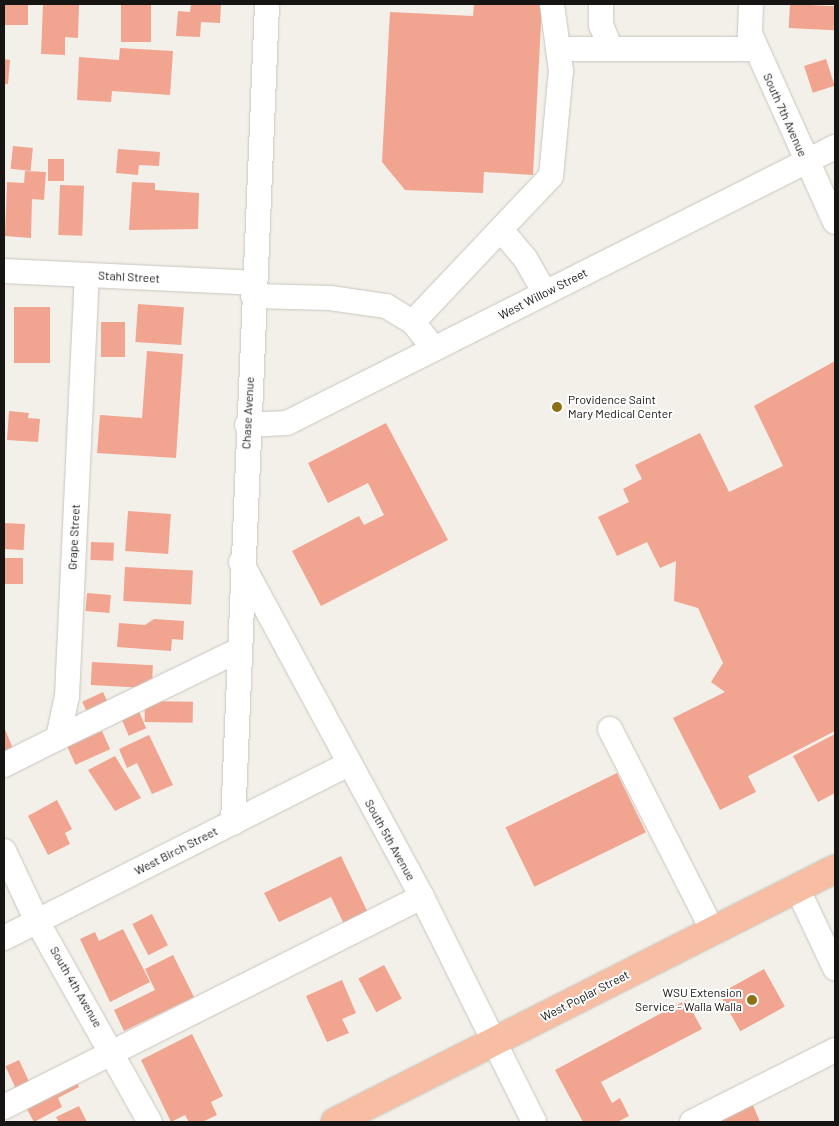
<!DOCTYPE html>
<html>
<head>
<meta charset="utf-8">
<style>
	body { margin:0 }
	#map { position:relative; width:839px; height:1126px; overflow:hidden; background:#f3f0e9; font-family:Barlow,sans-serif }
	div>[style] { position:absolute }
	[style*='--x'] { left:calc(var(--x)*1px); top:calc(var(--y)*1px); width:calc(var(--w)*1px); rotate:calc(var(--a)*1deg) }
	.building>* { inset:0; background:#f1a48f; transform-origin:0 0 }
	.roads { filter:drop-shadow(0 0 1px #c8c5be) drop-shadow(0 0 1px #c8c5be) }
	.minor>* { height:24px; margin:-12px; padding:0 12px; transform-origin:12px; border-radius:12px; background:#fff }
	.major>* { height:28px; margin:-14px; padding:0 14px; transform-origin:14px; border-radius:14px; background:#f8bea3 }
	.dots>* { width:14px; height:14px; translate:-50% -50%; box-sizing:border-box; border:2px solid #fff; border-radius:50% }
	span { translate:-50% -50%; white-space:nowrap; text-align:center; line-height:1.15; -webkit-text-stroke:4px #fff; paint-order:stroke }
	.street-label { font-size:12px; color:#161513 }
	.poi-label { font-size:12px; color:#161513 }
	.left { translate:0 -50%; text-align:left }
	.right { translate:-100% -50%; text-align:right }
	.frame { position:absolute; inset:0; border:5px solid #161513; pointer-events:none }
</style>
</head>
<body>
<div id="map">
	<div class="building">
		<div style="left:4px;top:4px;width:24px;height:21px"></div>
		<div style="clip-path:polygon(43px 4px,79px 4px,78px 38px,65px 37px,65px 55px,41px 54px)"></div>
		<div style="left:121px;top:4px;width:30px;height:38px"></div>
		<div style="clip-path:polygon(191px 4px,221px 4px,220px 23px,201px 22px,200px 37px,176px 36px,178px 11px,190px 12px)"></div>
		<div style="clip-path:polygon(474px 4px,542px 4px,533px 175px,484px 172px,483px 193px,405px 190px,382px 162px,390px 12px,473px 16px)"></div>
		<div style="left:790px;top:4px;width:45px;height:24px;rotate:3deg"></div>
		<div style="clip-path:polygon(120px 48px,173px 51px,170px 95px,112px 91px,111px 102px,77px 100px,79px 57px,119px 60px)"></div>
		<div style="clip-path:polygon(4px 59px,10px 60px,8px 84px,4px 84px)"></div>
		<div style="left:826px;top:59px;width:28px;height:23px;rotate:72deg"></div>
		<div style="left:13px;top:146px;width:20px;height:23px;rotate:6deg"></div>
		<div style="clip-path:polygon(118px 149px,160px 152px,159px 166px,139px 165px,138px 175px,116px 173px)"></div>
		<div style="left:48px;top:159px;width:16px;height:22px"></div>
		<div style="clip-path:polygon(25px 171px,46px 172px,44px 200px,32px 199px,31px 238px,5px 236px,7px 182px,24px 183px)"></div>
		<div style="clip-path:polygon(132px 182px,155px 183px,155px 190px,199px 193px,198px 229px,129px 230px)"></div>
		<div style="left:60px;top:185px;width:24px;height:50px;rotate:2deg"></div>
		<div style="left:138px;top:304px;width:46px;height:38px;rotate:4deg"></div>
		<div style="left:14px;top:307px;width:36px;height:56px"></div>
		<div style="left:101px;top:322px;width:24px;height:35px"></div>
		<div style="clip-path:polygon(147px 351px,183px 354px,176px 458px,97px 453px,100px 415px,142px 418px)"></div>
		<div style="clip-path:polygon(835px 361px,835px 731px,748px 776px,756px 792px,720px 810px,673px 718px,725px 692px,711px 682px,723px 663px,698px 608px,674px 601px,676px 561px,660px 568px,647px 542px,617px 556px,598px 517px,629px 502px,623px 489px,642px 479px,635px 465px,700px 433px,729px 492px,783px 466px,754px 406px)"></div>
		<div style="clip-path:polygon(9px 411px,29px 413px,28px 418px,40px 419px,38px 442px,7px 440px)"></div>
		<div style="clip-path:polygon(386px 423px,448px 540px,321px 606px,292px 551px,359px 516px,364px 525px,384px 515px,368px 483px,328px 503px,308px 463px)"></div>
		<div style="left:128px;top:511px;width:43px;height:40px;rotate:4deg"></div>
		<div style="left:4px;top:523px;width:21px;height:26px;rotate:3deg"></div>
		<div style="left:91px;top:542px;width:23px;height:18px;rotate:2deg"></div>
		<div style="left:4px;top:558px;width:19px;height:26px"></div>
		<div style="left:125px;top:567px;width:68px;height:34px;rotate:3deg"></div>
		<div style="left:87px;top:593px;width:24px;height:18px;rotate:5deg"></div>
		<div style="clip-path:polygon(154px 619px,184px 621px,183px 640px,172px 639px,171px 651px,117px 647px,119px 623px,145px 625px)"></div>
		<div style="left:92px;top:662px;width:61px;height:23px;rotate:3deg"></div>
		<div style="left:103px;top:692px;width:14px;height:23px;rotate:65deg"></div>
		<div style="left:145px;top:701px;width:48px;height:21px;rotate:1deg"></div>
		<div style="left:138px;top:709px;width:21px;height:19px;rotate:67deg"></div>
		<div style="clip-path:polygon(4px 727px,14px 751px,4px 755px)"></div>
		<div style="left:102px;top:731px;width:20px;height:38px;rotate:66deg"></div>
		<div style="clip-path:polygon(835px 734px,835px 793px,818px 802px,793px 756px)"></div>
		<div style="clip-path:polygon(149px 735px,173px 785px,152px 794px,137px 763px,127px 768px,119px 749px)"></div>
		<div style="clip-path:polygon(115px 756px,141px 798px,115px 811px,88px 770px)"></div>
		<div style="left:617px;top:773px;width:66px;height:124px;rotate:64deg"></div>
		<div style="clip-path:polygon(57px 800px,72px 829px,65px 833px,70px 844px,48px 855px,28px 816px)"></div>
		<div style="clip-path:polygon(341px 856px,369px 915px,345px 926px,331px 897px,279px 922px,264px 893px)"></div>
		<div style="left:152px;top:914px;width:35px;height:22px;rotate:63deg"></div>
		<div style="clip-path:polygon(123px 929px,150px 982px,110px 1002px,80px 939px,95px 932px,99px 941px)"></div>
		<div style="clip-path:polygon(173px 955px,194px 997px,124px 1031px,114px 1010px,155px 990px,145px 969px)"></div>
		<div style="left:384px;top:965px;width:38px;height:29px;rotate:62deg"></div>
		<div style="left:764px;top:969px;width:43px;height:51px;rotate:61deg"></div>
		<div style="clip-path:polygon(342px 980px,356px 1013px,342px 1019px,349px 1033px,327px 1042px,306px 996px)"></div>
		<div style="clip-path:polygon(686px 1000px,702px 1029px,601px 1082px,612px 1103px,620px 1098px,629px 1116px,617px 1122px,583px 1122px,555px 1070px)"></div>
		<div style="clip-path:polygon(192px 1034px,223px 1096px,211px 1102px,217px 1115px,202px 1122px,189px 1122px,185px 1115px,171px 1122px,141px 1060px)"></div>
		<div style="left:19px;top:1060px;width:29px;height:15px;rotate:65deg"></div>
		<div style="clip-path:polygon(72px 1074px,79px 1087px,58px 1098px,62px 1107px,34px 1122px,22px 1100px)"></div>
		<div style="clip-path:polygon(752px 1103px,760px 1122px,711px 1122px)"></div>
		<div style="clip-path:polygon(79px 1106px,87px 1122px,59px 1122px,56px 1117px)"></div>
	</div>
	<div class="roads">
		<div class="minor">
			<div style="--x:601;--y:4;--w:21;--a:90"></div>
			<div style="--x:601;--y:25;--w:26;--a:67"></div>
			<div style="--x:751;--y:4;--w:30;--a:92"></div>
			<div style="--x:750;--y:34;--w:206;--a:65.7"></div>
			<div style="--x:558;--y:49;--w:198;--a:0"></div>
			<div style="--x:502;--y:231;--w:35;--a:50"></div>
			<div style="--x:525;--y:258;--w:40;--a:60.3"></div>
			<div style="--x:4;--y:271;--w:250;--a:2.7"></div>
			<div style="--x:253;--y:296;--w:77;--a:1.5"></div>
			<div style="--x:330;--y:298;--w:57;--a:8.1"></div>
			<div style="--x:386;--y:306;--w:31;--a:31"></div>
			<div style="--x:413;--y:322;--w:34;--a:52"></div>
			<div style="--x:413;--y:322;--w:201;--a:-46.6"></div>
			<div style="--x:551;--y:176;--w:105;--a:-84.6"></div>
			<div style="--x:561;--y:71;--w:68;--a:-97.7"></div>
			<div style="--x:247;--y:425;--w:40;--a:-2.9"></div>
			<div style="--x:287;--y:423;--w:614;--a:-26.73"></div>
			<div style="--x:241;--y:562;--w:381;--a:61.6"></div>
			<div style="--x:422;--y:897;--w:251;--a:63.5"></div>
			<div style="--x:610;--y:729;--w:227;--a:63"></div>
			<div style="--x:58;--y:738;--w:199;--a:-25.9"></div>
			<div style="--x:4;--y:765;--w:60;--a:-26.6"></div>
			<div style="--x:58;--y:738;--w:43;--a:-77.9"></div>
			<div style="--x:67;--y:696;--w:421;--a:-87.3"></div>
			<div style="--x:233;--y:823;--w:820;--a:-87.62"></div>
			<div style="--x:4;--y:851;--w:77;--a:64.8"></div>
			<div style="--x:37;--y:921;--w:231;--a:60.7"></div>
			<div style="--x:797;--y:888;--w:89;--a:64.6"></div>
			<div style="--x:4;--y:938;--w:386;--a:-26.8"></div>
			<div style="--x:4;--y:1107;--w:468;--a:-26.7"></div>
			<div style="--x:692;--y:1122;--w:160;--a:-26.7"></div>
		</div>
		<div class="major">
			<div style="--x:335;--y:1122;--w:560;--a:-26.84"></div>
		</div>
	</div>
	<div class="dots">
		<div style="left:557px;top:407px;background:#8c7013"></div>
		<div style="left:752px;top:1000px;background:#8c7013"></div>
	</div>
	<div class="street-label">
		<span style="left:785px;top:115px;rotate:66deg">South 7th Avenue</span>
		<span style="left:129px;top:277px;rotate:3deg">Stahl Street</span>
		<span style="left:543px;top:294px;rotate:-27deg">West Willow Street</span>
		<span style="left:248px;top:413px;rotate:-87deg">Chase Avenue</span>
		<span style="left:74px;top:537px;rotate:-87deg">Grape Street</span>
		<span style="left:390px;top:840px;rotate:61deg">South 5th Avenue</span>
		<span style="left:176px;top:851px;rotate:-27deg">West Birch Street</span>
		<span style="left:76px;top:987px;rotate:60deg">South 4th Avenue</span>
		<span style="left:585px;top:996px;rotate:-27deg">West Poplar Street</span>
	</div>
	<div class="poi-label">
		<span class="left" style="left:568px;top:407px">Providence Saint<br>Mary Medical Center</span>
		<span class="right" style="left:742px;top:1000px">WSU Extension<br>Service - Walla Walla</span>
	</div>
	<div class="frame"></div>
</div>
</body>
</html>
